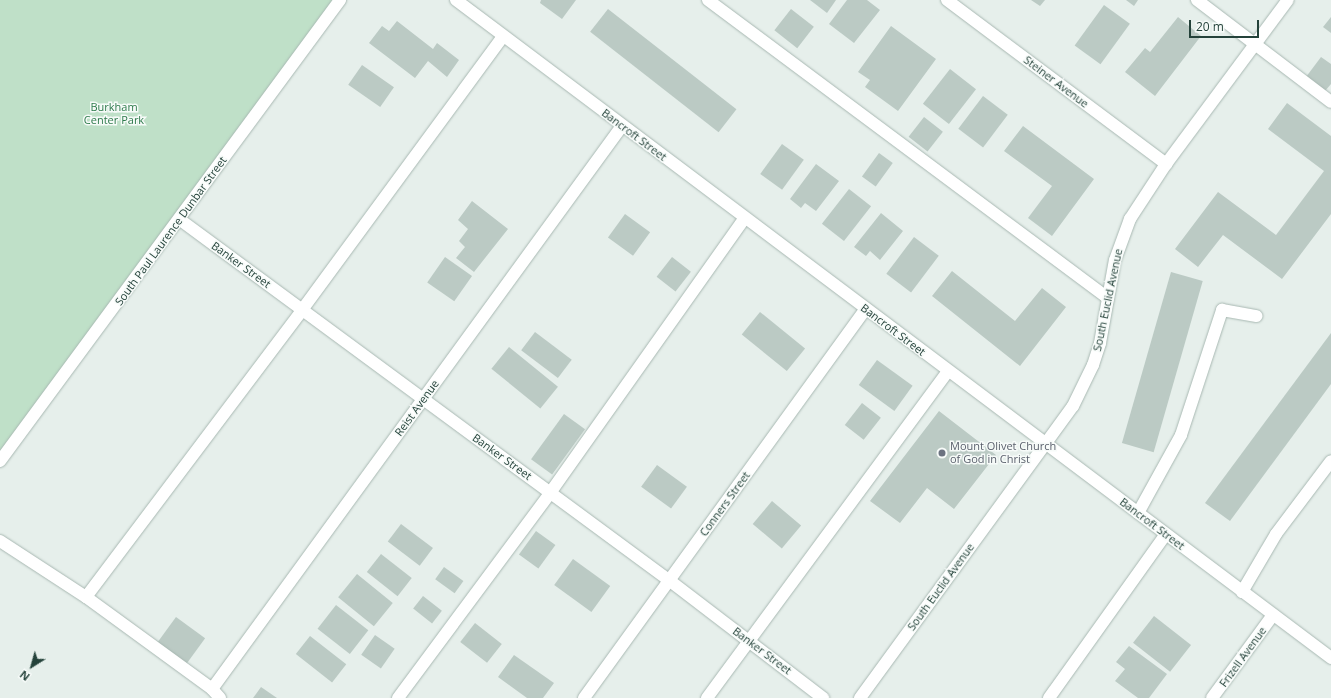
<!DOCTYPE html>
<html>
<head>
<meta charset="utf-8">
<style>
	body { margin:0 }
	#map { position:relative; width:1331px; height:698px; overflow:hidden; background:#e6efeb; font-family:"Open Sans",sans-serif }
	div>[style] { position:absolute }
	[style*='--x'] { left:calc(var(--x)*1px); top:calc(var(--y)*1px); width:calc(var(--w)*1px); rotate:calc(var(--a)*1deg) }
	.green>* { inset:0; background:#bfe0c8 }
	.building>* { inset:0; background:#bbcac4; transform-origin:0 0 }
	.roads { filter:drop-shadow(0 0 1px #a8b8b2) drop-shadow(0 0 1px #a8b8b2) }
	.minor>* { height:12px; margin:-6px; padding:0 6px; transform-origin:6px; border-radius:6px; background:#fff }
	.dots>* { width:11px; height:11px; translate:-50% -50%; box-sizing:border-box; border:2px solid #f7fbf9; border-radius:50% }
	span { translate:-50% -50%; white-space:nowrap; text-align:center; line-height:1.15; -webkit-text-stroke:3px #f7fbf9; paint-order:stroke }
	.street-label { font-size:11px; color:#24423a }
	.park-label { font-size:11px; color:#2d7a4b }
	.worship-label { font-size:11px; color:#5b616d }
	.left { translate:0 -50%; text-align:left }
	.north { position:absolute; left:12px; top:646px; width:40px; height:40px; -webkit-text-stroke:3px #f7fbf9; paint-order:stroke; rotate:217deg; font-size:11px; font-weight:700; line-height:16px; text-align:center; color:#24423a }
	.north::after { content:''; display:block; margin:auto; width:14px; height:18px; background:#24423a; clip-path:polygon(50% 0,100% 100%,50% 72%,0 100%) }
	.scale { position:absolute; left:1189px; top:20px; width:70px; height:18px; box-sizing:border-box; border:2px solid #24423a; border-top:0; padding-left:5px; font-size:12px; line-height:14px; white-space:nowrap; color:#24423a; -webkit-text-stroke:3px #f7fbf9; paint-order:stroke }
</style>
</head>
<body>
<div id="map">
	<div class="green">
		<div style="clip-path:polygon(0 0,340px 0,0 461px)"></div>
	</div>
	<div class="building">
		<div style="clip-path:polygon(541px 0,576px 0,562px 19px,540px 3px)"></div>
		<div style="clip-path:polygon(810px 0,836px 0,827px 13px)"></div>
		<div style="clip-path:polygon(847px 0,867px 0,880px 10px,854px 43px,829px 24px)"></div>
		<div style="clip-path:polygon(1031px 0,1045px 0,1040px 6px)"></div>
		<div style="clip-path:polygon(1126px 0,1138px 0,1134px 6px)"></div>
		<div style="left:1104px;top:5px;width:32px;height:50px;rotate:36deg"></div>
		<div style="left:608px;top:9px;width:163px;height:29px;rotate:38deg"></div>
		<div style="left:791px;top:9px;width:29px;height:27px;rotate:38deg"></div>
		<div style="clip-path:polygon(1178px 17px,1201px 36px,1155px 96px,1125px 72px,1145px 48px,1150px 52px)"></div>
		<div style="clip-path:polygon(1331px 17px,1331px 33px,1323px 27px)"></div>
		<div style="clip-path:polygon(397px 21px,433px 49px,437px 43px,459px 60px,447px 77px,428px 61px,415px 78px,369px 43px,382px 26px,389px 31px)"></div>
		<div style="clip-path:polygon(891px 26px,936px 59px,898px 111px,865px 87px,870px 80px,858px 72px)"></div>
		<div style="clip-path:polygon(1321px 57px,1331px 64px,1331px 84px,1325px 91px,1306px 77px)"></div>
		<div style="left:362px;top:65px;width:39px;height:24px;rotate:35deg"></div>
		<div style="left:950px;top:69px;width:33px;height:44px;rotate:38deg"></div>
		<div style="left:983px;top:96px;width:31px;height:41px;rotate:37deg"></div>
		<div style="clip-path:polygon(1287px 103px,1331px 136px,1331px 214px,1282px 279px,1223px 235px,1198px 267px,1175px 249px,1218px 192px,1276px 235px,1324px 171px,1268px 129px)"></div>
		<div style="left:924px;top:117px;width:24px;height:25px;rotate:38deg"></div>
		<div style="clip-path:polygon(1023px 126px,1094px 179px,1052px 236px,1028px 218px,1052px 186px,1004px 151px)"></div>
		<div style="left:782px;top:144px;width:27px;height:37px;rotate:36deg"></div>
		<div style="left:879px;top:153px;width:17px;height:29px;rotate:36deg"></div>
		<div style="clip-path:polygon(816px 164px,839px 181px,816px 211px,805px 203px,801px 208px,790px 199px)"></div>
		<div style="left:849px;top:189px;width:28px;height:44px;rotate:38deg"></div>
		<div style="clip-path:polygon(472px 201px,508px 229px,474px 272px,456px 258px,465px 247px,459px 241px,468px 229px,458px 220px)"></div>
		<div style="clip-path:polygon(881px 213px,903px 231px,880px 260px,870px 251px,866px 256px,854px 247px)"></div>
		<div style="left:625px;top:214px;width:31px;height:29px;rotate:36deg"></div>
		<div style="left:914px;top:237px;width:31px;height:46px;rotate:37deg"></div>
		<div style="left:445px;top:257px;width:33px;height:31px;rotate:35deg"></div>
		<div style="left:672px;top:257px;width:24px;height:25px;rotate:38deg"></div>
		<div style="clip-path:polygon(952px 271px,1015px 321px,1042px 288px,1066px 307px,1020px 366px,932px 296px)"></div>
		<div style="left:1171px;top:272px;width:33px;height:178px;rotate:16deg"></div>
		<div style="left:760px;top:312px;width:58px;height:29px;rotate:39deg"></div>
		<div style="left:535px;top:332px;width:46px;height:23px;rotate:37deg"></div>
		<div style="clip-path:polygon(1331px 333px,1331px 384px,1230px 521px,1205px 503px)"></div>
		<div style="left:509px;top:347px;width:63px;height:28px;rotate:39deg"></div>
		<div style="left:877px;top:360px;width:44px;height:31px;rotate:36deg"></div>
		<div style="left:862px;top:403px;width:24px;height:28px;rotate:38deg"></div>
		<div style="clip-path:polygon(939px 411px,996px 455px,954px 509px,927px 488px,900px 523px,870px 501px)"></div>
		<div style="left:564px;top:414px;width:26px;height:56px;rotate:36deg"></div>
		<div style="left:657px;top:465px;width:37px;height:27px;rotate:36deg"></div>
		<div style="left:772px;top:501px;width:38px;height:30px;rotate:40deg"></div>
		<div style="left:401px;top:524px;width:40px;height:22px;rotate:37deg"></div>
		<div style="left:536px;top:531px;width:24px;height:29px;rotate:36deg"></div>
		<div style="left:381px;top:554px;width:39px;height:23px;rotate:38deg"></div>
		<div style="left:573px;top:559px;width:46px;height:32px;rotate:36deg"></div>
		<div style="left:444px;top:567px;width:24px;height:15px;rotate:36deg"></div>
		<div style="left:357px;top:574px;width:46px;height:30px;rotate:39deg"></div>
		<div style="left:423px;top:596px;width:24px;height:16px;rotate:38deg"></div>
		<div style="left:336px;top:605px;width:41px;height:30px;rotate:38deg"></div>
		<div style="left:1154px;top:616px;width:47px;height:34px;rotate:38deg"></div>
		<div style="left:176px;top:617px;width:36px;height:31px;rotate:36deg"></div>
		<div style="left:475px;top:623px;width:34px;height:24px;rotate:38deg"></div>
		<div style="left:375px;top:635px;width:24px;height:24px;rotate:35deg"></div>
		<div style="left:310px;top:636px;width:46px;height:23px;rotate:38deg"></div>
		<div style="clip-path:polygon(1129px 646px,1167px 674px,1149px 698px,1138px 698px,1115px 681px,1125px 669px,1116px 662px)"></div>
		<div style="clip-path:polygon(514px 655px,554px 683px,543px 698px,527px 698px,498px 677px)"></div>
		<div style="clip-path:polygon(261px 687px,277px 698px,253px 698px)"></div>
	</div>
	<div class="roads">
		<div class="minor">
			<div style="--x:456;--y:0;--w:1095;--a:36.94"></div>
			<div style="--x:708;--y:0;--w:499;--a:36.7"></div>
			<div style="--x:947;--y:0;--w:274;--a:36.8"></div>
			<div style="--x:1197;--y:0;--w:168;--a:37.3"></div>
			<div style="--x:179;--y:219;--w:610;--a:36.4"></div>
			<div style="--x:670;--y:581;--w:193;--a:37.4"></div>
			<div style="--x:0;--y:461;--w:573;--a:-53.59"></div>
			<div style="--x:1138;--y:513;--w:89;--a:-61.1"></div>
			<div style="--x:1181;--y:435;--w:132;--a:-71.8"></div>
			<div style="--x:1222;--y:310;--w:35;--a:10"></div>
			<div style="--x:0;--y:541;--w:103;--a:33.1"></div>
			<div style="--x:86;--y:597;--w:156;--a:36.1"></div>
			<div style="--x:212;--y:689;--w:12;--a:48"></div>
			<div style="--x:1242;--y:592;--w:67;--a:-59.6"></div>
			<div style="--x:1276;--y:534;--w:91;--a:-53"></div>
			<div style="--x:86;--y:597;--w:359;--a:-53"></div>
			<div style="--x:302;--y:310;--w:340;--a:-53.7"></div>
			<div style="--x:212;--y:689;--w:696;--a:-53.94"></div>
			<div style="--x:398;--y:698;--w:255;--a:-53.4"></div>
			<div style="--x:550;--y:493;--w:337;--a:-54.7"></div>
			<div style="--x:584;--y:698;--w:479;--a:-54.1"></div>
			<div style="--x:707;--y:698;--w:406;--a:-53.6"></div>
			<div style="--x:860;--y:698;--w:361;--a:-53.9"></div>
			<div style="--x:1073;--y:406;--w:46;--a:-64"></div>
			<div style="--x:1093;--y:365;--w:23;--a:-72"></div>
			<div style="--x:1100;--y:343;--w:84;--a:-79.8"></div>
			<div style="--x:1115;--y:260;--w:44;--a:-69.9"></div>
			<div style="--x:1130;--y:219;--w:66;--a:-56.8"></div>
			<div style="--x:1166;--y:164;--w:204;--a:-53.4"></div>
			<div style="--x:1049;--y:698;--w:201;--a:-54.5"></div>
			<div style="--x:1212;--y:698;--w:103;--a:-53.7"></div>
		</div>
	</div>
	<div class="dots">
		<div style="left:942px;top:453px;background:#6b7280"></div>
	</div>
	<div class="street-label">
		<span style="left:1056px;top:82px;rotate:37deg">Steiner Avenue</span>
		<span style="left:634px;top:135px;rotate:37deg">Bancroft Street</span>
		<span style="left:171px;top:231px;rotate:-54deg">South Paul Laurence Dunbar Street</span>
		<span style="left:241px;top:265px;rotate:36deg">Banker Street</span>
		<span style="left:1108px;top:300px;rotate:-78deg">South Euclid Avenue</span>
		<span style="left:893px;top:330px;rotate:37deg">Bancroft Street</span>
		<span style="left:417px;top:408px;rotate:-54deg">Reist Avenue</span>
		<span style="left:502px;top:457px;rotate:36deg">Banker Street</span>
		<span style="left:725px;top:504px;rotate:-54deg">Conners Street</span>
		<span style="left:1152px;top:524px;rotate:37deg">Bancroft Street</span>
		<span style="left:941px;top:587px;rotate:-54deg">South Euclid Avenue</span>
		<span style="left:762px;top:651px;rotate:37deg">Banker Street</span>
		<span style="left:1243px;top:657px;rotate:-54deg">Frizell Avenue</span>
	</div>
	<div class="park-label">
		<span style="left:114px;top:114px">Burkham<br>Center Park</span>
	</div>
	<div class="worship-label">
		<span class="left" style="left:950px;top:453px">Mount Olivet Church<br>of God in Christ</span>
	</div>
	<div class="north">N</div>
	<div class="scale">20 m</div>
</div>
</body>
</html>
